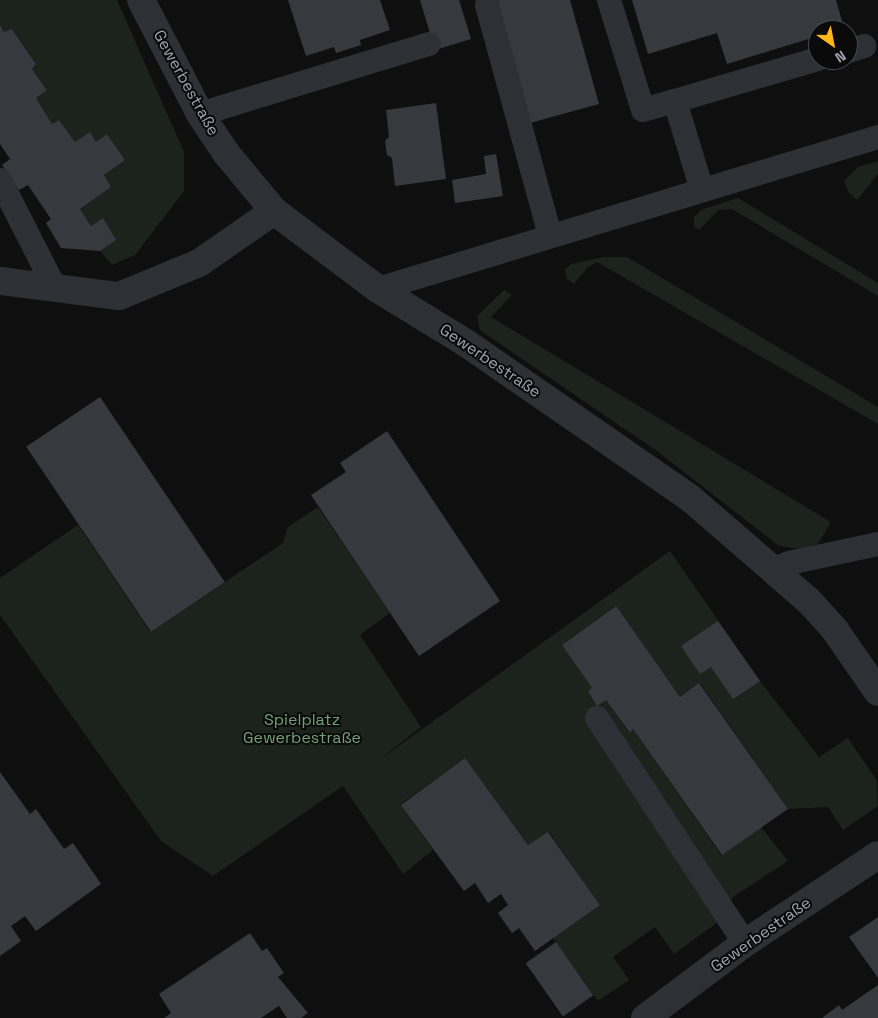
<!DOCTYPE html>
<html>
<head>
<meta charset="utf-8">
<style>
	body { margin:0 }
	#map { position:relative; width:878px; height:1018px; overflow:hidden; background:#0f0f10; font-family:"Space Grotesk",sans-serif }
	div>[style] { position:absolute }
	[style*='--x'] { left:calc(var(--x)*1px); top:calc(var(--y)*1px); width:calc(var(--w)*1px); rotate:calc(var(--a)*1deg) }
	.green>* { inset:0; background:#1b231c }
	.building>* { inset:0; background:#38393e; transform-origin:0 0 }
	.service>* { height:24px; margin:-12px; padding:0 12px; transform-origin:12px; border-radius:12px; background:#2f3036 }
	.minor>* { height:28px; margin:-14px; padding:0 14px; transform-origin:14px; border-radius:14px; background:#2f3036 }
	span { translate:-50% -50%; white-space:nowrap; text-align:center; line-height:1.15; -webkit-text-stroke:4px #0a0a0b; paint-order:stroke }
	.street-label { font-size:16px; color:#9ea4b3 }
	.park-label { font-size:16px; color:#72a176 }
	.north { position:absolute; left:808px; top:20px; width:50px; height:50px; box-sizing:border-box; background:#0a0a0b; border:1px solid #45484e; border-radius:50%; rotate:147deg; font-size:14px; font-weight:700; line-height:20px; text-align:center; color:#9ea4b3 }
	.north::after { content:''; display:block; margin:auto; width:18px; height:22px; background:#ffb718; clip-path:polygon(50% 0,100% 100%,50% 72%,0 100%) }
</style>
</head>
<body>
<div id="map">
	<div class="green">
		<div style="clip-path:polygon(0 0,117px 0,184px 152px,184px 191px,135px 255px,112px 265px,100px 251px,103px 218px,91px 226px,80px 209px,111px 187px,104px 175px,125px 160px,107px 134px,96px 142px,90px 133px,75px 142px,59px 120px,52px 124px,36px 98px,47px 89px,32px 69px,36px 63px,13px 30px,4px 32px,0 25px)"></div>
		<div style="clip-path:polygon(878px 161px,878px 174px,857px 200px,849px 193px,844px 181px,858px 167px)"></div>
		<div style="clip-path:polygon(738px 198px,878px 283px,878px 296px,732px 209px,718px 210px,699px 230px,694px 226px,694px 217px,701px 210px)"></div>
		<div style="clip-path:polygon(604px 257px,627px 257px,878px 407px,878px 424px,597px 262px,588px 267px,574px 284px,567px 279px,565px 270px,571px 264px)"></div>
		<div style="clip-path:polygon(504px 290px,512px 295px,491px 317px,831px 522px,818px 544px,800px 549px,779px 546px,657px 451px,480px 330px,477px 316px)"></div>
		<div style="clip-path:polygon(318px 507px,390px 613px,360px 635px,421px 727px,375px 763px,670px 551px,760px 681px,819px 757px,848px 738px,877px 781px,878px 806px,843px 830px,828px 807px,788px 809px,700px 683px,680px 697px,615px 606px,562px 645px,592px 688px,588px 691px,597px 705px,606px 700px,629px 733px,633px 729px,721px 855px,761px 827px,788px 861px,733px 897px,718px 922px,674px 954px,655px 927px,613px 957px,629px 980px,598px 1001px,553px 938px,600px 905px,549px 832px,528px 845px,465px 758px,401px 804px,433px 850px,403px 874px,343px 786px,213px 876px,161px 841px,0 615px,0 578px,78px 525px,150px 632px,283px 543px,288px 527px)"></div>
	</div>
	<div class="building">
		<div style="clip-path:polygon(288px 0,380px 0,390px 30px,360px 40px,361px 45px,336px 53px,334px 47px,306px 56px)"></div>
		<div style="clip-path:polygon(420px 0,459px 0,471px 39px,435px 50px)"></div>
		<div style="clip-path:polygon(496px 0,570px 0,599px 104px,530px 123px)"></div>
		<div style="clip-path:polygon(632px 0,836px 0,844px 28px,818px 30px,818px 36px,727px 64px,717px 33px,648px 54px)"></div>
		<div style="clip-path:polygon(0 25px,4px 32px,12px 29px,36px 64px,32px 69px,47px 90px,36px 98px,52px 124px,59px 120px,75px 142px,90px 132px,96px 142px,107px 134px,125px 160px,104px 175px,111px 187px,80px 209px,91px 226px,103px 218px,116px 240px,100px 251px,61px 248px,46px 223px,51px 219px,28px 185px,19px 190px,2px 165px,10px 159px,0 144px)"></div>
		<div style="clip-path:polygon(436px 103px,446px 179px,395px 186px,392px 158px,387px 155px,385px 141px,389px 137px,386px 110px)"></div>
		<div style="clip-path:polygon(496px 154px,503px 196px,455px 203px,452px 180px,486px 174px,484px 156px)"></div>
		<div style="left:100px;top:397px;width:223px;height:89px;rotate:56deg"></div>
		<div style="clip-path:polygon(387px 431px,500px 601px,419px 656px,311px 495px,346px 472px,340px 463px)"></div>
		<div style="clip-path:polygon(616px 606px,680px 697px,699px 683px,788px 809px,722px 855px,633px 729px,630px 733px,606px 700px,597px 706px,588px 691px,592px 688px,562px 645px)"></div>
		<div style="clip-path:polygon(718px 621px,760px 681px,733px 699px,711px 667px,700px 674px,681px 646px)"></div>
		<div style="clip-path:polygon(465px 758px,528px 845px,548px 832px,600px 905px,535px 951px,519px 928px,512px 933px,498px 913px,508px 905px,501px 894px,488px 903px,475px 883px,464px 891px,401px 805px)"></div>
		<div style="clip-path:polygon(0 772px,30px 814px,36px 809px,64px 849px,73px 843px,101px 884px,36px 931px,25px 916px,11px 926px,21px 941px,0 956px)"></div>
		<div style="clip-path:polygon(878px 917px,878px 978px,849px 937px)"></div>
		<div style="clip-path:polygon(250px 933px,262px 951px,267px 948px,284px 973px,278px 977px,308px 1013px,301px 1018px,287px 1018px,279px 1006px,261px 1018px,164px 1018px,171px 1013px,159px 994px)"></div>
		<div style="left:556px;top:942px;width:65px;height:37px;rotate:55deg"></div>
		<div style="clip-path:polygon(878px 985px,878px 1018px,822px 1018px,839px 1005px,842px 1010px)"></div>
	</div>
	<div class="service">
		<div style="--x:609;--y:0;--w:115;--a:72.8"></div>
		<div style="--x:643;--y:110;--w:33;--a:-16"></div>
		<div style="--x:487;--y:5;--w:239;--a:74.7"></div>
		<div style="--x:848;--y:51;--w:17;--a:-17"></div>
		<div style="--x:200;--y:114;--w:239;--a:-17"></div>
		<div style="--x:0;--y:180;--w:119;--a:63"></div>
		<div style="--x:702;--y:190;--w:93;--a:-106.9"></div>
		<div style="--x:675;--y:101;--w:149;--a:-16.4"></div>
		<div style="--x:378;--y:289;--w:523;--a:-16.91"></div>
		<div style="--x:771;--y:570;--w:19;--a:-21"></div>
		<div style="--x:789;--y:563;--w:91;--a:-12.1"></div>
		<div style="--x:597;--y:718;--w:269;--a:56.7"></div>
	</div>
	<div class="minor">
		<div style="--x:141;--y:0;--w:128;--a:62.6"></div>
		<div style="--x:200;--y:114;--w:47;--a:56.3"></div>
		<div style="--x:226;--y:153;--w:75;--a:50.4"></div>
		<div style="--x:274;--y:211;--w:130;--a:36.9"></div>
		<div style="--x:378;--y:289;--w:103;--a:31.5"></div>
		<div style="--x:466;--y:343;--w:272;--a:34.7"></div>
		<div style="--x:690;--y:498;--w:157;--a:40.9"></div>
		<div style="--x:809;--y:601;--w:39;--a:48"></div>
		<div style="--x:835;--y:630;--w:75;--a:55.3"></div>
		<div style="--x:0;--y:281;--w:120;--a:7.2"></div>
		<div style="--x:119;--y:296;--w:87;--a:-22.4"></div>
		<div style="--x:199;--y:263;--w:91;--a:-34.7"></div>
		<div style="--x:645;--y:1018;--w:125;--a:-36.9"></div>
		<div style="--x:745;--y:943;--w:159;--a:-33.5"></div>
	</div>
	<div class="street-label">
		<span style="left:186px;top:83px;rotate:61deg">Gewerbestraße</span>
		<span style="left:490px;top:361px;rotate:34deg">Gewerbestraße</span>
		<span style="left:761px;top:935px;rotate:-35deg">Gewerbestraße</span>
	</div>
	<div class="park-label">
		<span style="left:302px;top:729px">Spielplatz<br>Gewerbestraße</span>
	</div>
	<div class="north">N</div>
</div>
</body>
</html>
